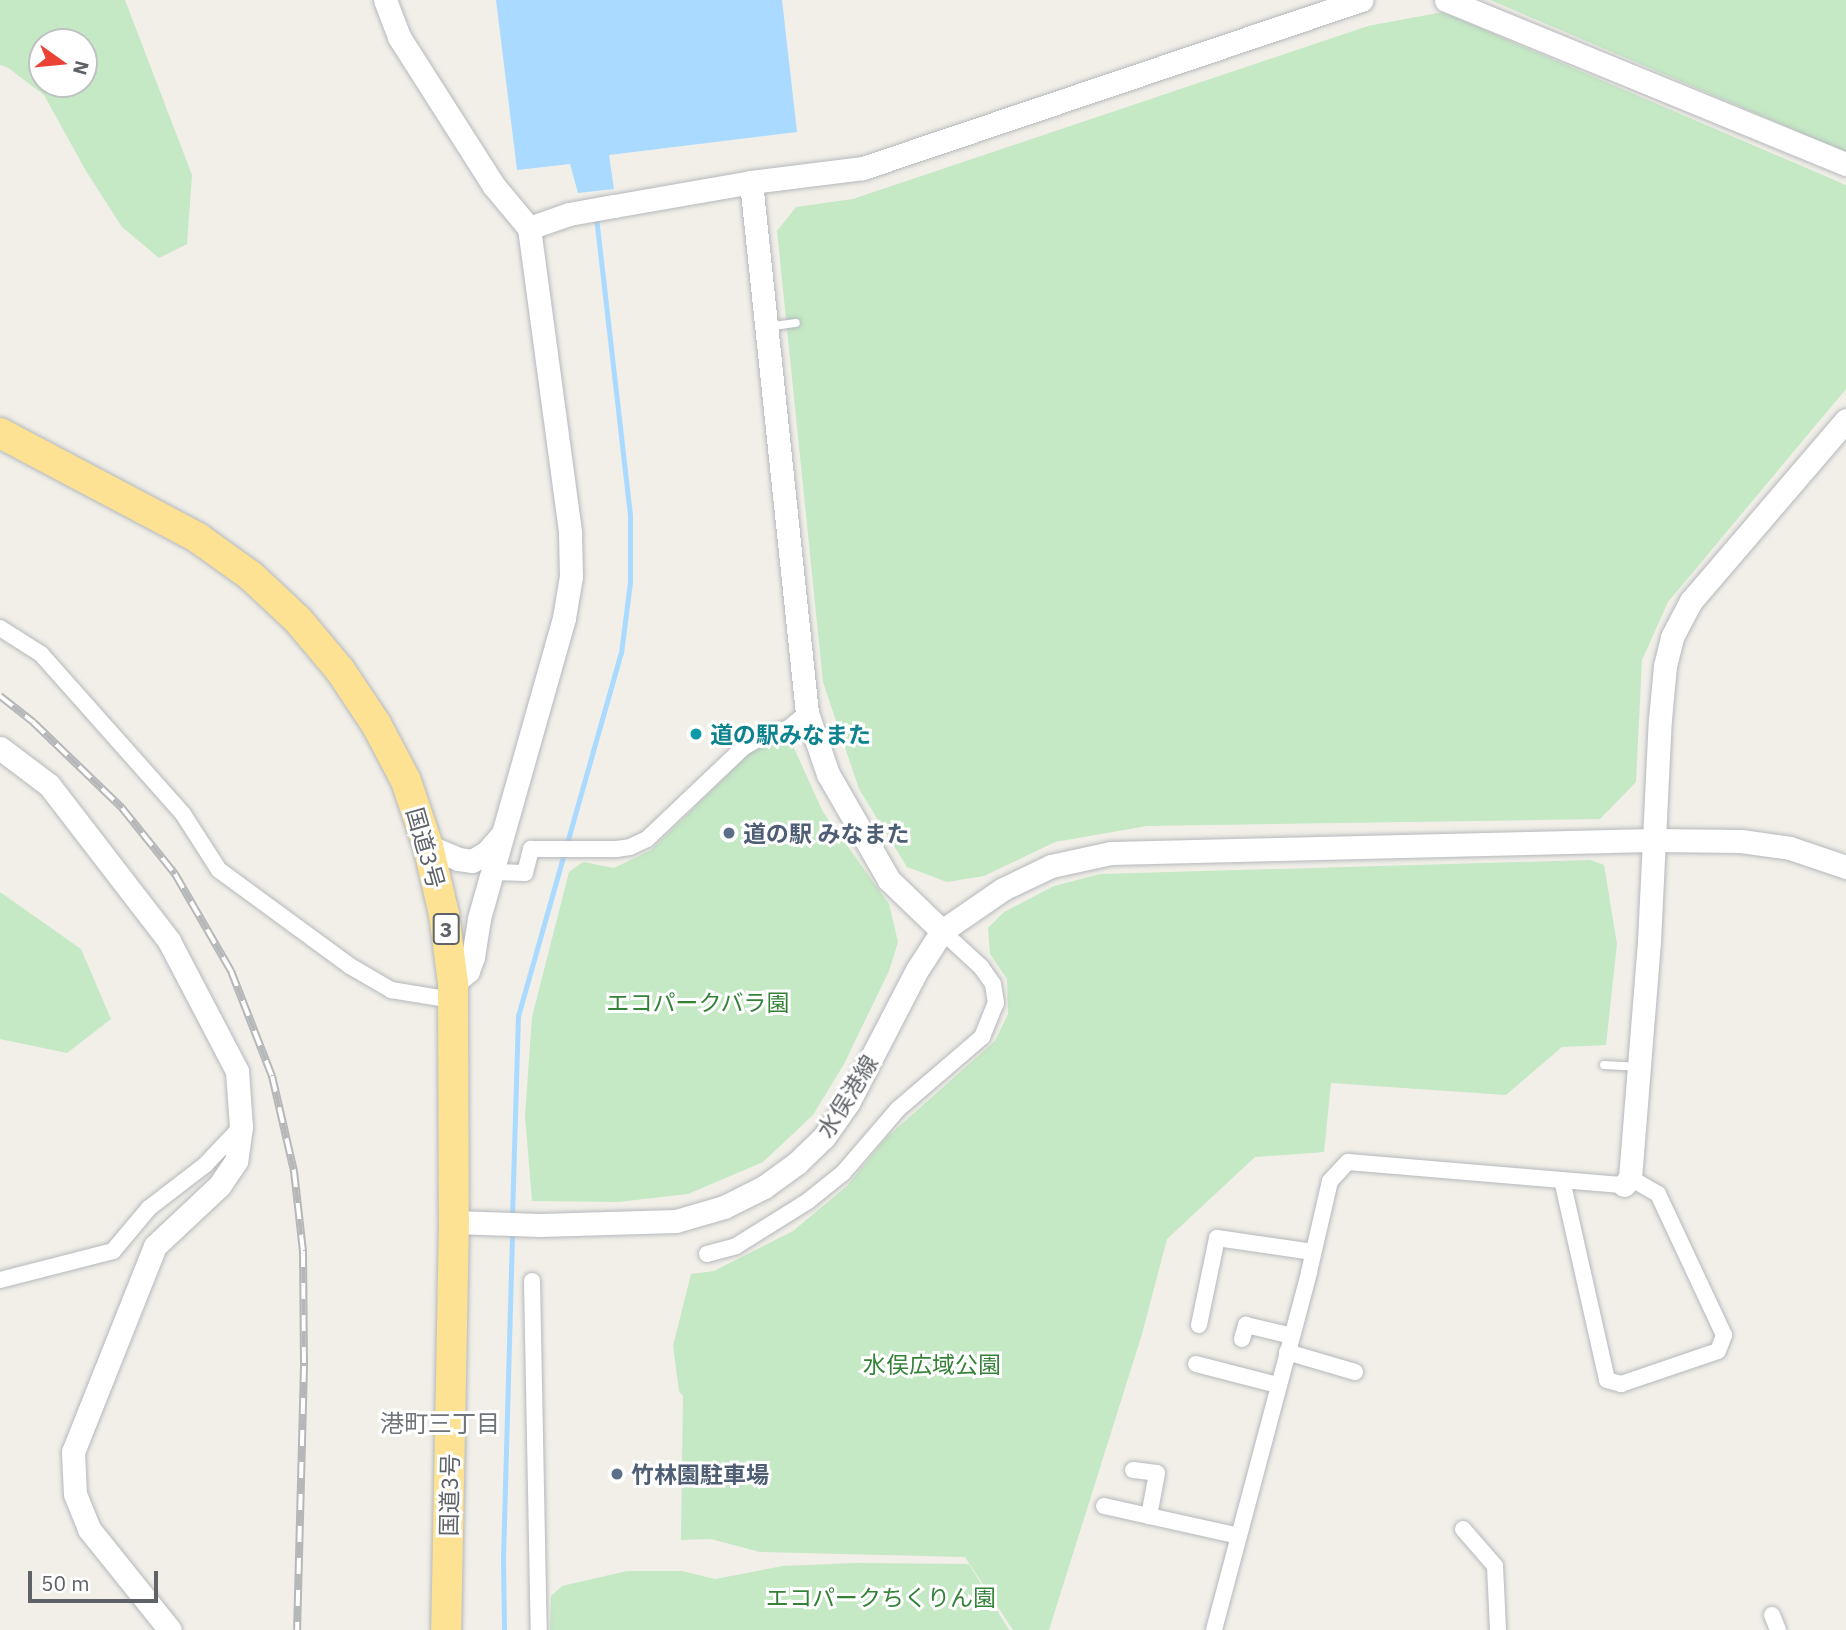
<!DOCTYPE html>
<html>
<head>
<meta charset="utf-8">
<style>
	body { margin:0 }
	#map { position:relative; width:1846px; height:1630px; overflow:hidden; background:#f1efe8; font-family:"IBM Plex Sans","Noto Sans JP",sans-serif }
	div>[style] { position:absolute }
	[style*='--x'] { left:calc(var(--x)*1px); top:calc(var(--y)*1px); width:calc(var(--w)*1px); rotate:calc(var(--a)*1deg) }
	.green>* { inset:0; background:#c5e8c5 }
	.water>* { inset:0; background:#aadaff }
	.stream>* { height:5px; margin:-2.5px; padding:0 2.5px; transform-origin:2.5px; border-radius:2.5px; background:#aadaff }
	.roads { filter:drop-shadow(0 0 2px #b5b8bc) drop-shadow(0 0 2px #b5b8bc) }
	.lane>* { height:8px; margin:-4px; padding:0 4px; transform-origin:4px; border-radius:4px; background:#fff }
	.street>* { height:16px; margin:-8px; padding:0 8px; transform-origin:8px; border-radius:8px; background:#fff }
	.secondary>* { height:23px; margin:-11.5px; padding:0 11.5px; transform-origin:11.5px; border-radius:11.5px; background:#fff }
	.highway>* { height:30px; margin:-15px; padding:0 15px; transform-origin:15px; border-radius:15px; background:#fde293 }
	.rail>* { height:8px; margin-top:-4px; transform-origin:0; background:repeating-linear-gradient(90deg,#fff 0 16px,#b6b7b8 0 32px); box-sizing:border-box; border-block:2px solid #b6b7b8 }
	.dots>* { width:19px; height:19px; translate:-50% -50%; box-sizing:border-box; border:4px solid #fff; border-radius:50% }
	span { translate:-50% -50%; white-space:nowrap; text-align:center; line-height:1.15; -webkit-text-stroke:6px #fff; paint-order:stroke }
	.shield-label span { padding:2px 5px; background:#fff; border:2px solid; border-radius:5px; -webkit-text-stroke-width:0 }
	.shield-label { font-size:21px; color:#5f6368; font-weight:700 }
	.culture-label { font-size:23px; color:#0d838f; font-weight:700 }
	.left { translate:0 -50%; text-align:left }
	.service-label { font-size:23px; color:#4e5e75; font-weight:700 }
	.street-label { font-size:23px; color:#5f6368 }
	.park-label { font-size:23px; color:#348238 }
	.neighbourhood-label { font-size:24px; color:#70757a }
	.north { position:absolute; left:28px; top:28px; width:70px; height:70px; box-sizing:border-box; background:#fff; border:2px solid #bfc1c3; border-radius:50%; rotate:105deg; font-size:19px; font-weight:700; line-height:28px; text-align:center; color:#5f6368 }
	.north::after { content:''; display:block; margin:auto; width:24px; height:32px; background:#ea4335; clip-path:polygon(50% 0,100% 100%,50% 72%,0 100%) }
	.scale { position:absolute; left:28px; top:1571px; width:130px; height:32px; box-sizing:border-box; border:4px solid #5f6368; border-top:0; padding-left:9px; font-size:21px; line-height:24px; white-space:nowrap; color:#5f6368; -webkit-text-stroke:5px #fff; paint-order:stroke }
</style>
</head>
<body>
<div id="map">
	<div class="green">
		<div style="clip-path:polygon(evenodd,0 0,125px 0,192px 175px,187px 244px,159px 258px,122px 227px,86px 171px,44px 95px,7px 67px,0 65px,0 0,42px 42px,84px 42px,84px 84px,42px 84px,42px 42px)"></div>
		<div style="clip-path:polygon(1490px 0,1846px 0,1846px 152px)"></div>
		<div style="clip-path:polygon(1443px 12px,1846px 185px,1846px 389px,1668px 602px,1642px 660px,1636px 782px,1600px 819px,1147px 826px,1055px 842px,984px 876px,947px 882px,907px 867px,859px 789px,823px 682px,777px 231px,796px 207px,853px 199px,1368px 26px)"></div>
		<div style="clip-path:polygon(788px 735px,823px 812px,889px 904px,898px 942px,889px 971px,844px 1064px,813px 1115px,763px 1162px,688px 1194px,618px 1202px,532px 1201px,525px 1116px,532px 1017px,569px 872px,583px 862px,614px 868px,651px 850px,753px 750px)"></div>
		<div style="clip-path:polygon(1590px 860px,1604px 865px,1617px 944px,1606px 1045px,1562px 1047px,1506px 1095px,1331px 1083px,1324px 1152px,1255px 1157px,1167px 1239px,1142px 1334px,1049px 1630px,1013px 1630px,965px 1557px,760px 1552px,711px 1539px,681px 1540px,683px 1396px,679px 1391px,673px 1346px,691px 1274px,714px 1271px,793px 1231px,847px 1186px,886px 1138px,995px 1041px,1008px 1014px,1007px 979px,990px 954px,988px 928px,1004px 912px,1054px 886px,1100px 874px)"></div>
		<div style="clip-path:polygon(0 892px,81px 949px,111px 1019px,67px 1053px,0 1039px)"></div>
		<div style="clip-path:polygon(855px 1563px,969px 1564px,1009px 1630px,550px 1630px,551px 1596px,562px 1586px,627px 1571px,682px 1571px,715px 1579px,783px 1566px)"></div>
	</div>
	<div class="water">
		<div style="clip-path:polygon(496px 0,782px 0,797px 132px,609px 155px,614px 189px,578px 193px,570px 164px,517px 170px)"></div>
	</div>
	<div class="stream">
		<div style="--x:512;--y:1217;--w:201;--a:-88.3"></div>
		<div style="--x:518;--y:1016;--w:377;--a:-74.2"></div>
		<div style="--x:621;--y:653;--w:72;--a:-82.8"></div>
		<div style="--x:630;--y:582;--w:67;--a:-90"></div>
		<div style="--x:630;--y:515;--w:302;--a:-96.5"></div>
		<div style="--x:504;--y:1630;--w:72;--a:-90.8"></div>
		<div style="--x:503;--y:1558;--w:327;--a:-88.4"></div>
	</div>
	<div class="roads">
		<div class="lane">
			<div style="--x:767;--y:327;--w:29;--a:-8"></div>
			<div style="--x:1604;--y:1065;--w:33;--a:3"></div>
		</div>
		<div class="street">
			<div style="--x:0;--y:628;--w:49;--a:32.4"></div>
			<div style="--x:41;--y:654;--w:214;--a:48.4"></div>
			<div style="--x:183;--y:814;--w:67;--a:57.3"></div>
			<div style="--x:219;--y:870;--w:162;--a:36.2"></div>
			<div style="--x:350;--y:966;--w:48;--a:30.3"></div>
			<div style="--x:391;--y:990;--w:63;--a:9.2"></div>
			<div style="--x:494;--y:872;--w:31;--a:2"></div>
			<div style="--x:525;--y:873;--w:25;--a:-76"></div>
			<div style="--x:531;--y:849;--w:85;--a:0"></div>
			<div style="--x:616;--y:849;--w:14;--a:-8"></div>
			<div style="--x:630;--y:847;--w:19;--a:-25"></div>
			<div style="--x:647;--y:839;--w:134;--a:-43.5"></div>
			<div style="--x:744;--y:747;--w:24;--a:-30"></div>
			<div style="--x:765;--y:735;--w:25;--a:-16"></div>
			<div style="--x:789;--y:728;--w:23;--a:-40"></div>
			<div style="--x:1562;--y:1180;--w:205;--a:77.3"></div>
			<div style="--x:1607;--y:1380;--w:15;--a:16"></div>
			<div style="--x:1621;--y:1384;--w:102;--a:-18.8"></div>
			<div style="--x:1718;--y:1351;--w:17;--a:-69"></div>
			<div style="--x:1724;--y:1335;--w:156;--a:-115.1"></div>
			<div style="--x:1658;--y:1194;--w:32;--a:-150"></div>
			<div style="--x:707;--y:1254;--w:30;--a:-15"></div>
			<div style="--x:736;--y:1246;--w:85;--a:-32"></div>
			<div style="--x:808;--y:1201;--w:45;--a:-38.7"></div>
			<div style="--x:843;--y:1173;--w:84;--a:-49.3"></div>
			<div style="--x:898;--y:1109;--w:111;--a:-40.6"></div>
			<div style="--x:982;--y:1037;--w:37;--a:-68"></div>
			<div style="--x:996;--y:1003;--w:19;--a:-99"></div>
			<div style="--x:993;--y:984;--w:21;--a:-125"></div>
			<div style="--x:981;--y:967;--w:53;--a:-137.3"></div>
			<div style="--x:0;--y:1280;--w:117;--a:-14.4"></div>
			<div style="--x:113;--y:1251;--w:56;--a:-50.1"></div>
			<div style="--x:149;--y:1208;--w:71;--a:-37.5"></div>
			<div style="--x:205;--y:1165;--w:52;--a:-46.5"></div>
			<div style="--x:532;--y:1281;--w:349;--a:88.9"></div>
			<div style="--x:1199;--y:1325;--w:89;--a:-78.3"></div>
			<div style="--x:1217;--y:1238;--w:97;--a:8.3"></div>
			<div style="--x:1242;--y:1339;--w:15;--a:-74"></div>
			<div style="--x:1246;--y:1325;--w:47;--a:13.4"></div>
			<div style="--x:1287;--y:1352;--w:71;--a:16.4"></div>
			<div style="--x:1196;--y:1364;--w:85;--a:14.4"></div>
			<div style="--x:1133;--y:1470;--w:24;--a:7"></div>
			<div style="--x:1157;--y:1473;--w:44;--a:100.5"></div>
			<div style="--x:1104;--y:1506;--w:138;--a:12.5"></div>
			<div style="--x:1463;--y:1529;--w:49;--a:49.1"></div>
			<div style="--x:1495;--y:1566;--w:64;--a:87.3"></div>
			<div style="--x:1772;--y:1615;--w:16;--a:68"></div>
			<div style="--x:1214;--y:1630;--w:370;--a:-75.1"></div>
			<div style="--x:1309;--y:1272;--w:93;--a:-77"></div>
			<div style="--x:1330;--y:1181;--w:26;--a:-47"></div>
			<div style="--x:1348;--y:1162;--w:277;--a:4.8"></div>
		</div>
		<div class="secondary">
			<div style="--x:385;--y:0;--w:40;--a:69"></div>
			<div style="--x:399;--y:37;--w:177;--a:57.5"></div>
			<div style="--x:494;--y:186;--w:55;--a:50.2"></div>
			<div style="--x:529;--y:228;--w:308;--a:82.3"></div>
			<div style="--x:570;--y:533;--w:43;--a:88.7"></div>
			<div style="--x:571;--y:576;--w:43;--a:99.5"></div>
			<div style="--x:564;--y:618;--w:313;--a:105.8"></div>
			<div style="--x:479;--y:919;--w:38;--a:99"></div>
			<div style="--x:473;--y:957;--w:15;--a:110"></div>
			<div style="--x:468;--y:971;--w:19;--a:141"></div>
			<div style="--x:1446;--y:0;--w:432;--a:22.3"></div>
			<div style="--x:751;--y:182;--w:534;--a:83.98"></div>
			<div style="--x:807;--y:713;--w:65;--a:71"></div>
			<div style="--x:828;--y:774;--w:122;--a:60.1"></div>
			<div style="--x:889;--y:880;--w:74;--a:43.9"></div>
			<div style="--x:529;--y:228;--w:42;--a:-19.3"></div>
			<div style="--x:569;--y:214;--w:46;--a:-10.1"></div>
			<div style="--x:614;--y:206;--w:139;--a:-9.9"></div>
			<div style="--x:751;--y:182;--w:113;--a:-7.1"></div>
			<div style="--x:863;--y:168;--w:526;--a:-18.64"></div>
			<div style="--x:0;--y:748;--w:61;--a:37.1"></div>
			<div style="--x:49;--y:785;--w:197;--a:52.4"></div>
			<div style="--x:169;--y:941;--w:147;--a:62.4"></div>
			<div style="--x:237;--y:1071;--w:56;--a:85.9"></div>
			<div style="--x:241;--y:1127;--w:34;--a:98"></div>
			<div style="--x:236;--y:1161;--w:29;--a:124"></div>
			<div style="--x:220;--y:1185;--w:89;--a:136.8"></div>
			<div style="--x:155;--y:1246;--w:222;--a:111.7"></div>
			<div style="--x:73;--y:1452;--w:42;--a:87.3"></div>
			<div style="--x:75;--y:1494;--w:38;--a:68"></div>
			<div style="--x:89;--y:1529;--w:129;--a:51.3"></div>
			<div style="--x:428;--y:846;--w:33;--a:23"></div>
			<div style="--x:458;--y:859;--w:14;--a:8"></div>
			<div style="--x:472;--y:861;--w:17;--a:-31"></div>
			<div style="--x:487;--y:852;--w:23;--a:-49"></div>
			<div style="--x:1624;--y:1185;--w:9;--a:-49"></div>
			<div style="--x:1630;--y:1178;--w:238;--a:-85.4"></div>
			<div style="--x:1649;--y:941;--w:222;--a:-87.2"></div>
			<div style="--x:1660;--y:719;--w:53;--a:-84.6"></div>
			<div style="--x:1665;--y:666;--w:30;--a:-76"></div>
			<div style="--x:1672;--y:637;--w:41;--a:-62.2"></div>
			<div style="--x:1691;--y:601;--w:238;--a:-49.4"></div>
			<div style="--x:454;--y:1222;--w:86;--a:2"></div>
			<div style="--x:540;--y:1225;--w:136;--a:-1.7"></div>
			<div style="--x:676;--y:1221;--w:50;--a:-16.3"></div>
			<div style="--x:724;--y:1207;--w:45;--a:-26.6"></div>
			<div style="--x:764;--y:1187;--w:41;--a:-36"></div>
			<div style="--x:797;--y:1163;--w:37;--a:-44"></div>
			<div style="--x:824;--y:1137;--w:42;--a:-54.8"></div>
			<div style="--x:848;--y:1103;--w:150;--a:-62.6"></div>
			<div style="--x:917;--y:970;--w:46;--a:-57.3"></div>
			<div style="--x:942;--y:931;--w:74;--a:-34.5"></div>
			<div style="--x:1003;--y:889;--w:53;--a:-25.6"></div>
			<div style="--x:1051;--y:866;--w:61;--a:-12.2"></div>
			<div style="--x:1111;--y:853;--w:542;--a:-1.37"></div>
			<div style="--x:1653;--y:840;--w:88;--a:0.7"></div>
			<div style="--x:1741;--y:841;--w:49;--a:8.1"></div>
			<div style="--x:1790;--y:848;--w:59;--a:18.7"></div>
		</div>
		<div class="highway">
			<div style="--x:0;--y:433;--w:224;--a:27.9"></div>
			<div style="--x:198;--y:538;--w:65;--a:35.6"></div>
			<div style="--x:251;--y:576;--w:64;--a:43.1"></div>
			<div style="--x:298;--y:620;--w:65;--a:50"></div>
			<div style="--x:340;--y:670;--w:65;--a:56.3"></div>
			<div style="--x:376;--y:724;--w:64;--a:62.2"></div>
			<div style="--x:406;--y:781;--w:69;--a:71.3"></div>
			<div style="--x:428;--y:846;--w:70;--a:76.8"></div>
			<div style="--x:444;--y:914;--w:70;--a:82.6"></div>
			<div style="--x:453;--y:983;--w:239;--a:89.8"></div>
			<div style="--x:454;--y:1222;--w:408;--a:91.1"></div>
		</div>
	</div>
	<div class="rail">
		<div style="--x:0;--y:696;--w:42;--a:38.2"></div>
		<div style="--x:33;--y:722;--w:124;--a:44"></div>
		<div style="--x:122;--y:808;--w:85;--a:51.2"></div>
		<div style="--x:175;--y:874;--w:112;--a:60"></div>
		<div style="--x:231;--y:971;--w:113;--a:68.7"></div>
		<div style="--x:272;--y:1076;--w:98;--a:77"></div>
		<div style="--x:294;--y:1171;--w:81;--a:83.6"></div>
		<div style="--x:303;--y:1251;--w:115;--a:89.5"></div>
		<div style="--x:304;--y:1366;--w:264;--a:91.5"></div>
	</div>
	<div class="dots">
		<div style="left:696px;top:734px;background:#0f9aa8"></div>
		<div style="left:729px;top:833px;background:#5c6f8a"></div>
		<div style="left:617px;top:1474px;background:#5c6f8a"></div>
	</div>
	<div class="shield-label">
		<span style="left:446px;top:929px">3</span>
	</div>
	<div class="culture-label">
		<span class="left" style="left:710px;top:734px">道の駅みなまた</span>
	</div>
	<div class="service-label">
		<span class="left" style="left:743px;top:833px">道の駅 みなまた</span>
		<span class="left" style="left:631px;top:1474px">竹林園駐車場</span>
	</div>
	<div class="street-label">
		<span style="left:426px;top:848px;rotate:74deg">国道3号</span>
		<span style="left:847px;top:1096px;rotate:-58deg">水俣港線</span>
		<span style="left:449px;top:1495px;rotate:-89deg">国道3号</span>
	</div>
	<div class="park-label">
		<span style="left:698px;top:1002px">エコパークバラ園</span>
		<span style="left:932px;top:1364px">水俣広域公園</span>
		<span style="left:881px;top:1597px">エコパークちくりん園</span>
	</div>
	<div class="neighbourhood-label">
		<span style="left:440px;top:1424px">港町三丁目</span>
	</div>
	<div class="north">N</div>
	<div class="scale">50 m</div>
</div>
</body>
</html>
